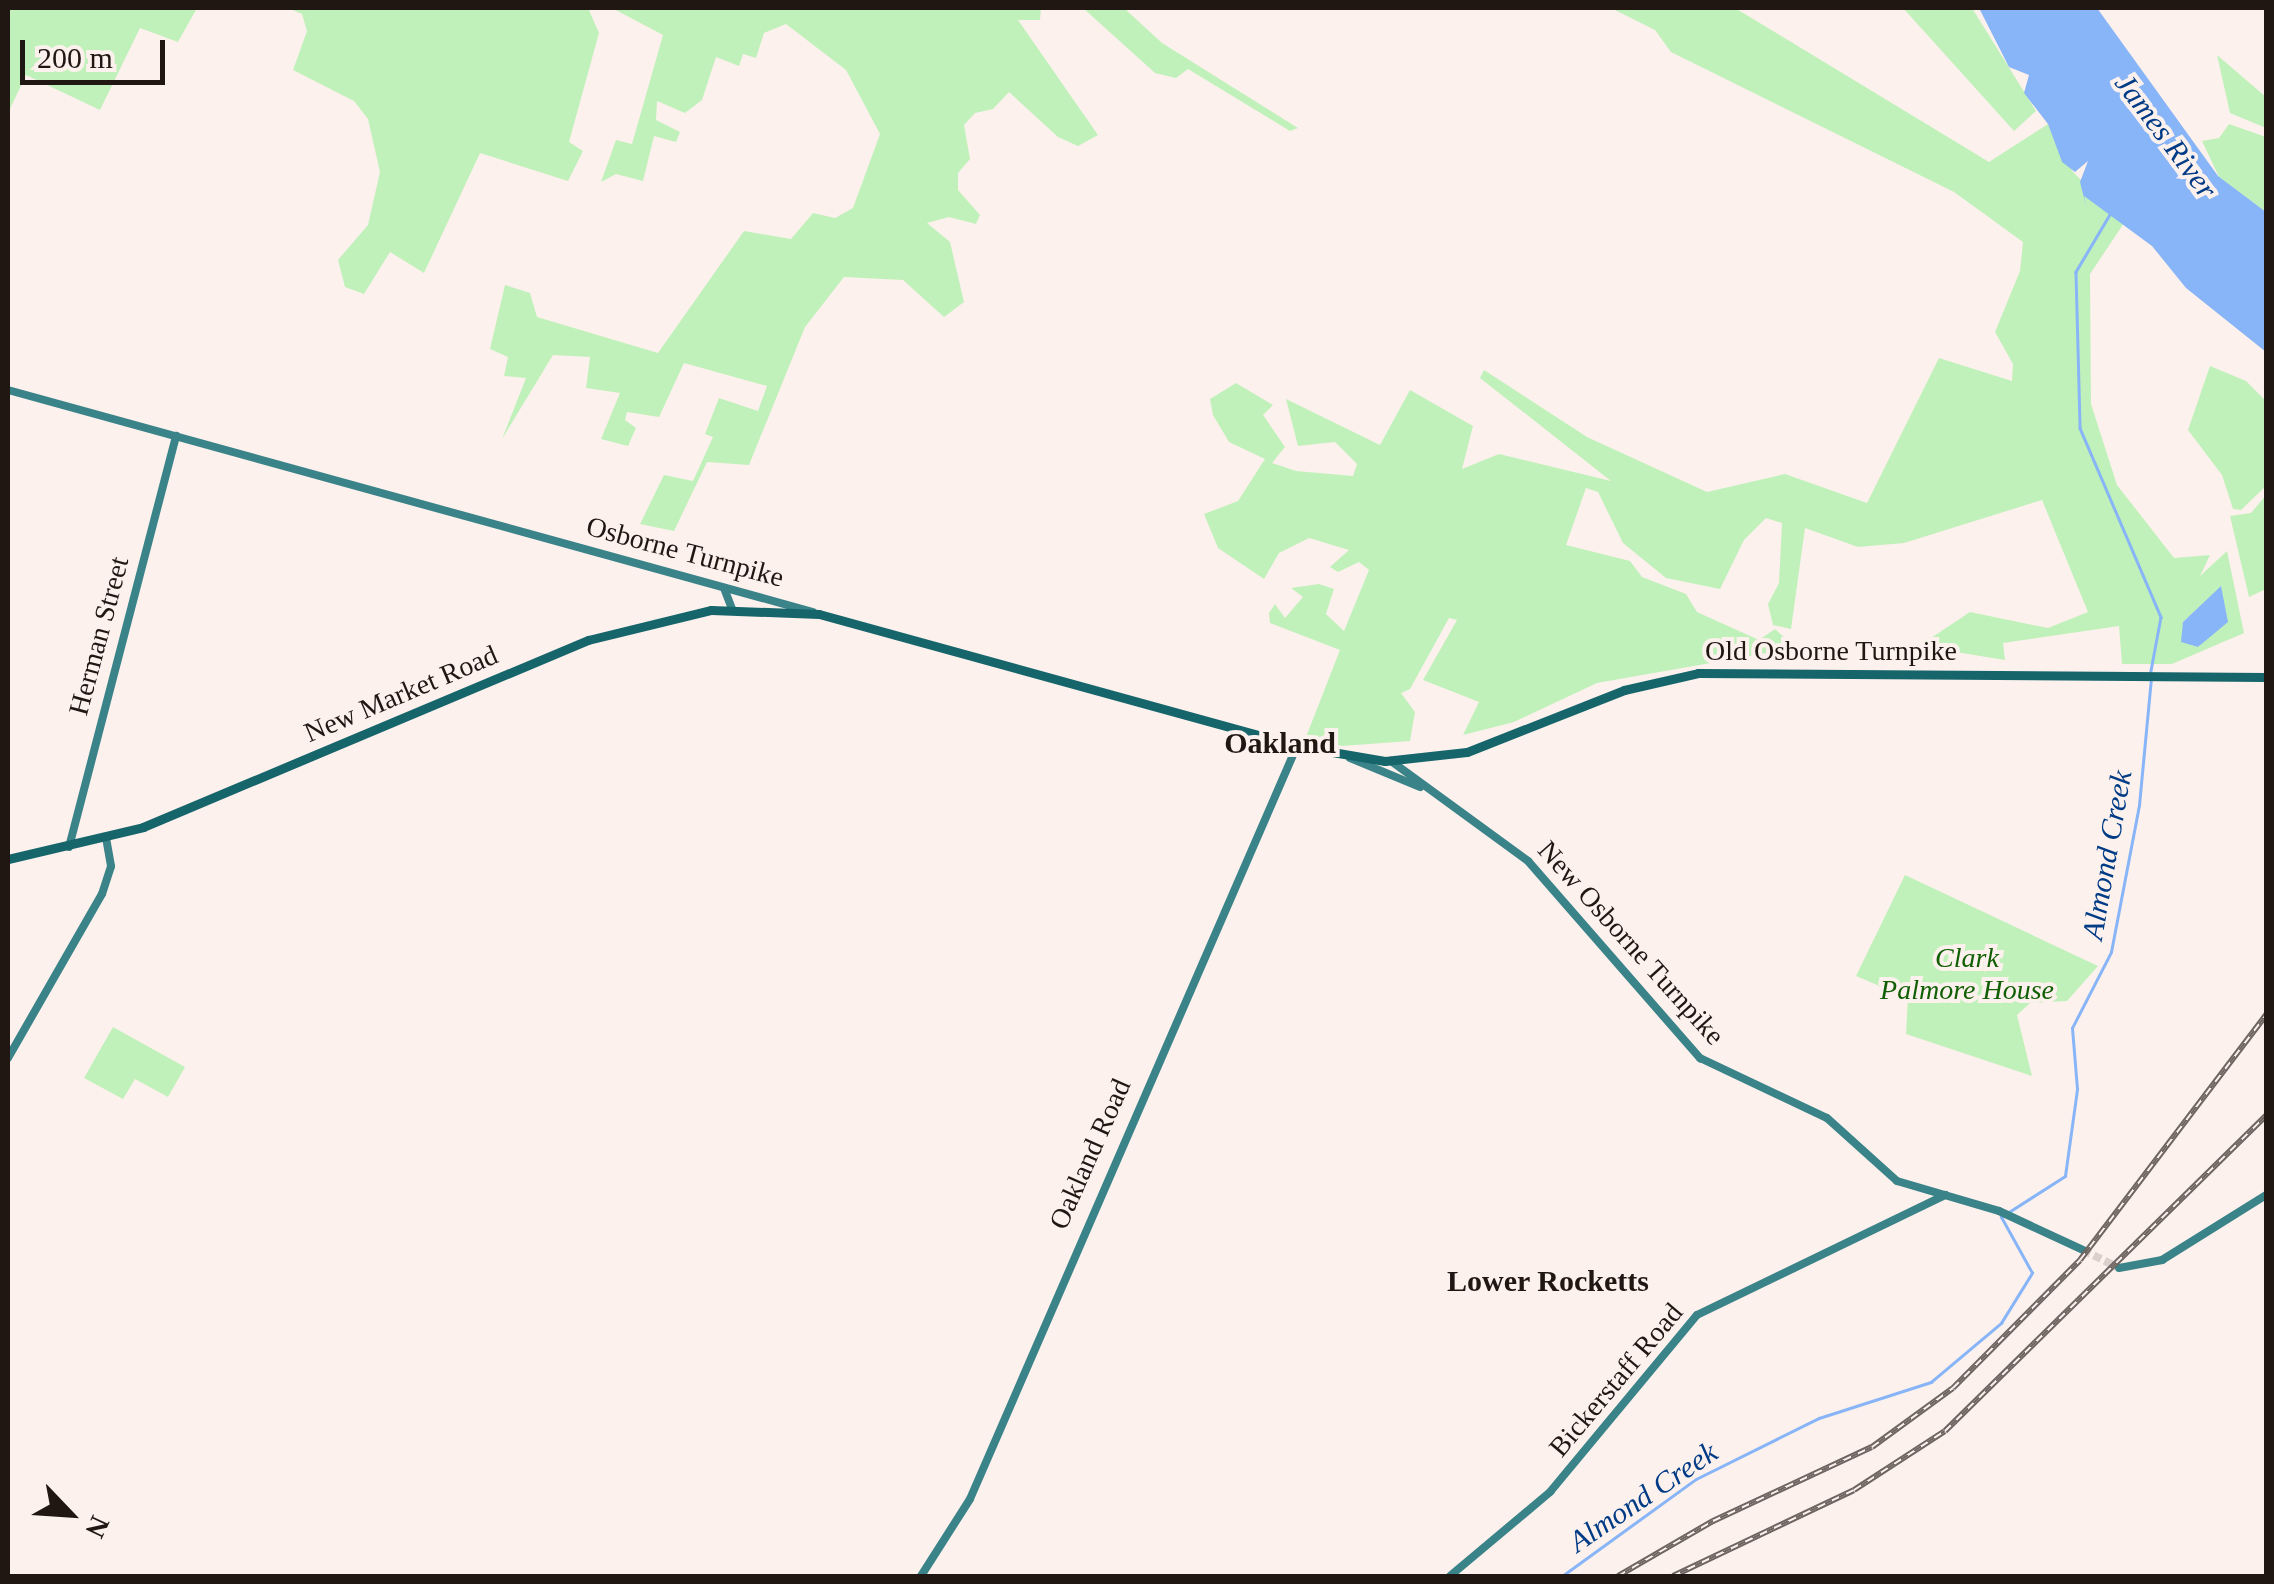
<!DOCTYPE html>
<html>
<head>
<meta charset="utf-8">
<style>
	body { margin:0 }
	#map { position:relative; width:2274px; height:1584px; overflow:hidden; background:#fcf1ed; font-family:Georgia,serif }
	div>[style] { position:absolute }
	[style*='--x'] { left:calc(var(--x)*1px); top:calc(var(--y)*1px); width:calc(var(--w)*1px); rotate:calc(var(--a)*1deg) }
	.green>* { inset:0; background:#c1f1ba }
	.water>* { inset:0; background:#88b5f7 }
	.stream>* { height:2.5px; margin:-1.25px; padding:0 1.25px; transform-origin:1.25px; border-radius:1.25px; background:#88b5f7 }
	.secondary-tunnel>* { height:8px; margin-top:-4px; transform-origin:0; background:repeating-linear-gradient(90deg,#dbd0cc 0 8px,transparent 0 12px) }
	.secondary>* { height:8px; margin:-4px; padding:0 4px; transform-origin:4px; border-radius:4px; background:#3a8388 }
	.primary>* { height:9px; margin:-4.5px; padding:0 4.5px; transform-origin:4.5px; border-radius:4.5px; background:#15656b }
	.rail>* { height:6px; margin-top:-3px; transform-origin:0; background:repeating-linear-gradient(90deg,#fcf1ed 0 8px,#6e6460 0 16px); box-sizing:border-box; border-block:2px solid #6e6460 }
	span { translate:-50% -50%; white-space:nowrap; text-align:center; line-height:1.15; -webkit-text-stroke:8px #fcf1ed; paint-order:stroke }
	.street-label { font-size:28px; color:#201713 }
	.park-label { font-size:28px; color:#115f05; font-style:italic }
	.water-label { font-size:30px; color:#003b85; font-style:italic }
	.neighbourhood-label { font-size:30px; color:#201713; font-weight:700 }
	.frame { position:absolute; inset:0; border:10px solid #201713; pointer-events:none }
	.north { position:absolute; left:20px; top:1464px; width:100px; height:100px; -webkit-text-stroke:8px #fcf1ed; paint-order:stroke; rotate:115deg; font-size:28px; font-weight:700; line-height:40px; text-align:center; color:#201713 }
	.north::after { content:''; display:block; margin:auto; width:35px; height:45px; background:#201713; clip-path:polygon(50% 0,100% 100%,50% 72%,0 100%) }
	.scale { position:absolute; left:20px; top:40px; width:145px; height:45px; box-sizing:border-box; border:5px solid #201713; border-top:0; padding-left:12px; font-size:30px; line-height:35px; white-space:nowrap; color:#201713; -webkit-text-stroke:8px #fcf1ed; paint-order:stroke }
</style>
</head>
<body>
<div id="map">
	<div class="green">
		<div style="clip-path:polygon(8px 8px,197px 8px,178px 42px,140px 28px,100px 110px,26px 75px,8px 113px)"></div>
		<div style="clip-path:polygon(288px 8px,588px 8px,599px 33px,569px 142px,583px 151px,568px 181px,480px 153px,424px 273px,390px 252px,364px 294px,345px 287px,338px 260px,368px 225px,380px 172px,368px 119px,354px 101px,293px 70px,307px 31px,302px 14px)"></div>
		<div style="clip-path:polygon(612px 8px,1041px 8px,1040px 20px,1018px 20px,1098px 135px,1078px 146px,1058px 137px,1009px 92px,993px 109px,975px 113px,964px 125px,970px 159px,958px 173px,958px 190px,980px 215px,976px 224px,949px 217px,927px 223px,950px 242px,964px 302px,944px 317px,903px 280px,844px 277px,805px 327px,749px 465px,707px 462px,674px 531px,640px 524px,664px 475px,693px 481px,713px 437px,705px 434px,719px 398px,758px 411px,767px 386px,684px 363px,659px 417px,627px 412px,625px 420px,636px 428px,628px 446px,601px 439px,620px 393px,586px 388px,590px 357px,553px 355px,502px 439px,526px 378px,504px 376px,508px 357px,490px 349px,505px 285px,530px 293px,537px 317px,658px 353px,744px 231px,791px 239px,813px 213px,835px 218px,853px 208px,880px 134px,846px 70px,786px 24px,764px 33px,756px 58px,743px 54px,739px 66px,716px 57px,702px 100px,685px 113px,657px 101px,656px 120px,680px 132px,676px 142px,654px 136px,643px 181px,616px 174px,601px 182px,616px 140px,632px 144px,663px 35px)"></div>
		<div style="clip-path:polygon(1083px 8px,1124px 8px,1162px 43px,1298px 128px,1290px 131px,1188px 69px,1176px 78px,1155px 73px)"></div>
		<div style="clip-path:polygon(evenodd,1611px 8px,1735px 8px,1989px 162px,2048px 124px,2073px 172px,2124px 223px,2090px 274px,2091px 404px,2117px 485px,2174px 558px,2210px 555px,2200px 576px,2227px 551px,2244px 633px,2172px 664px,2122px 664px,2119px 626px,2003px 643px,2005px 660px,1919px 646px,1970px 612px,2048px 628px,2088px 612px,2042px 500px,1904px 543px,1858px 547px,1805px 528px,1791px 629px,1773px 625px,1768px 604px,1779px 583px,1782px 523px,1766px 518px,1744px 540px,1720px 589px,1666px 578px,1623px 543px,1598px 492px,1586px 488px,1566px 545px,1630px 561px,1642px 577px,1686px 594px,1697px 612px,1759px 640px,1775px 629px,1796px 648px,1597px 683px,1514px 722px,1463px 735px,1479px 702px,1423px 680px,1457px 620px,1449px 618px,1410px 689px,1401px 693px,1415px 712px,1410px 741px,1342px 746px,1306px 737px,1340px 650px,1270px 623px,1269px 613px,1275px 604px,1285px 618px,1303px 597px,1291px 588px,1319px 584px,1334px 589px,1326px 614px,1344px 631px,1369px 570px,1359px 562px,1338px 572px,1330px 567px,1349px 550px,1309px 538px,1279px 553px,1264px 579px,1218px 548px,1204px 514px,1238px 501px,1265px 459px,1229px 442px,1213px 415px,1210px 399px,1236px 383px,1273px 405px,1263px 415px,1285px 447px,1272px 463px,1296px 471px,1353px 476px,1357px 464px,1335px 442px,1298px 446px,1286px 399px,1380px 445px,1410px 390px,1473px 426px,1462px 469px,1499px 454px,1611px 481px,1480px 378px,1484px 370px,1587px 437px,1707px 492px,1785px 474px,1867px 503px,1939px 358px,2012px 381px,2013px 364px,1995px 332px,2020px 271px,2023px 242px,1954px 192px,1671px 52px,1655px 30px,1611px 8px,2221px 587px,2222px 611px,2199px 647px,2183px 622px,2221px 587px)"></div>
		<div style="clip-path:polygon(1903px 8px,1972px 8px,2036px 111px,2014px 131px)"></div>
		<div style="clip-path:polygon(2217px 55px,2266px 97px,2266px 128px,2230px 113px)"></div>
		<div style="clip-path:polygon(2229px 124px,2266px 137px,2266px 212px,2219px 177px,2202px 141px,2219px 138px)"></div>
		<div style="clip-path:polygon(2210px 366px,2246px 381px,2266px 401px,2266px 486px,2241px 510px,2233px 509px,2222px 475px,2188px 430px)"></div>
		<div style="clip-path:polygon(2266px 495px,2266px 589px,2249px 597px,2230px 516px,2251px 513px)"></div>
		<div style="clip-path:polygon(1905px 875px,2098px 966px,2067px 1001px,2030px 1003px,2017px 1015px,2032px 1076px,1906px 1034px,1908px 998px,1856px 976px)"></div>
		<div style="clip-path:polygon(113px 1027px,185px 1067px,168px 1097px,135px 1079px,123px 1099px,84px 1078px)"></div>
	</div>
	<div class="water">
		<div style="clip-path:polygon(1979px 8px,2097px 8px,2218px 176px,2266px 212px,2266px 352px,2186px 288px,2152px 246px,2084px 196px,2087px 210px,2080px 182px,2088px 161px,2075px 172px,2062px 162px,2048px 124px,2024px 93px,2029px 75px,2009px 67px)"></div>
		<div style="clip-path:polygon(2221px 586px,2228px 622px,2198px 647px,2181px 642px,2183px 622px)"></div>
	</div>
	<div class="stream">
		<div style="--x:2111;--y:213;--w:69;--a:120.7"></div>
		<div style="--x:2076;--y:272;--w:156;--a:88.5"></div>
		<div style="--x:2080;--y:428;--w:206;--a:66.8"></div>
		<div style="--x:2161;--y:617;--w:55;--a:100.5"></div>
		<div style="--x:1562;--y:1576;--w:165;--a:-35.9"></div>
		<div style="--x:1696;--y:1479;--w:137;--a:-26.4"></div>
		<div style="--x:1819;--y:1418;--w:118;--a:-17.8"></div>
		<div style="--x:1931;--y:1382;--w:92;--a:-40.1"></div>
		<div style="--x:2001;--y:1323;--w:59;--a:-58.2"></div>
		<div style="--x:2032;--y:1273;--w:64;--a:-119"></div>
		<div style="--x:2001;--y:1217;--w:76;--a:-32.6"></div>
		<div style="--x:2065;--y:1176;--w:88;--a:-82.1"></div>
		<div style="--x:2077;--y:1089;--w:61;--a:-94.7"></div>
		<div style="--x:2072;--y:1028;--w:85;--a:-62.8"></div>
		<div style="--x:2111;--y:952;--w:150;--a:-79.2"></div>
		<div style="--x:2139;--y:805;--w:127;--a:-84.6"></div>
	</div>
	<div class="secondary-tunnel">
		<div style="--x:2083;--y:1250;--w:40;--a:26.6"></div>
	</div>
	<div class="secondary">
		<div style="--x:8;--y:390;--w:835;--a:15.42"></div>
		<div style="--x:724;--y:588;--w:22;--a:69"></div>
		<div style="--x:1350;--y:758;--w:76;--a:22.5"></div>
		<div style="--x:1391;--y:761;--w:170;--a:36.1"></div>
		<div style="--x:1528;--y:861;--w:262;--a:48.9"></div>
		<div style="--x:1700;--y:1058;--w:140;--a:25.3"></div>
		<div style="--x:1827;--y:1118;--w:94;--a:42"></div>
		<div style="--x:1897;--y:1181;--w:106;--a:16.4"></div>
		<div style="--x:1999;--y:1211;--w:93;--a:24.9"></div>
		<div style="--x:69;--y:847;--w:425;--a:-75.4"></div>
		<div style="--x:8;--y:1058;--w:189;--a:-60.2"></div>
		<div style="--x:102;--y:894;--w:29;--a:-72"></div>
		<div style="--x:111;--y:866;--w:27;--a:-100"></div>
		<div style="--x:2119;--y:1268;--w:44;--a:-10.5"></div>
		<div style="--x:2162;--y:1260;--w:123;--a:-32"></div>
		<div style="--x:921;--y:1576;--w:91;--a:-57.5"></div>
		<div style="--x:970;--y:1499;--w:821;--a:-66.53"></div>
		<div style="--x:1450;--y:1576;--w:131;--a:-40"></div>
		<div style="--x:1550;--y:1492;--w:230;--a:-50.3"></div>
		<div style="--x:1697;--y:1315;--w:276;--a:-25.8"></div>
	</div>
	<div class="primary">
		<div style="--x:8;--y:859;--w:139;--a:-13.3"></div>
		<div style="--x:143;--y:827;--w:483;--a:-22.8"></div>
		<div style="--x:588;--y:640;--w:127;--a:-13.7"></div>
		<div style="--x:711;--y:610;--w:108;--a:2.1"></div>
		<div style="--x:819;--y:614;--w:496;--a:15.4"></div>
		<div style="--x:1297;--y:746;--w:89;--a:9.7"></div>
		<div style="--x:1385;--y:761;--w:82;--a:-6.3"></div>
		<div style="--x:1467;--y:752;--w:169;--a:-21.5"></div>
		<div style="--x:1624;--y:690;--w:76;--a:-12.9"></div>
		<div style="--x:1698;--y:673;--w:568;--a:0.4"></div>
	</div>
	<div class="rail">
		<div style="--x:1618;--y:1576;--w:110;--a:-30.1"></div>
		<div style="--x:1713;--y:1521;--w:175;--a:-25"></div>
		<div style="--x:1872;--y:1447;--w:100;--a:-36.1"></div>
		<div style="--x:1953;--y:1388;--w:180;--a:-45.2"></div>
		<div style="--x:2080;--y:1260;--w:308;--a:-52.8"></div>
		<div style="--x:1673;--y:1576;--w:200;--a:-25.4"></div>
		<div style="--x:1854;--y:1490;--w:108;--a:-33"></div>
		<div style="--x:1945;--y:1431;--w:450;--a:-44.5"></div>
	</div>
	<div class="street-label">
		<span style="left:685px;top:552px;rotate:15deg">Osborne Turnpike</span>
		<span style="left:99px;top:636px;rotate:-75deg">Herman Street</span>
		<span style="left:1831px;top:651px">Old Osborne Turnpike</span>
		<span style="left:401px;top:694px;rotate:-23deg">New Market Road</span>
		<span style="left:1631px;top:943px;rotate:48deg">New Osborne Turnpike</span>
		<span style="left:1090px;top:1154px;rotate:-66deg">Oakland Road</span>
		<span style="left:1616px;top:1380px;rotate:-50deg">Bickerstaff Road</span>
	</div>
	<div class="park-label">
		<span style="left:1967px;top:974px">Clark<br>Palmore House</span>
	</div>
	<div class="water-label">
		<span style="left:2166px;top:136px;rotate:53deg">James River</span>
		<span style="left:2107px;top:855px;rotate:-80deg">Almond Creek</span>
		<span style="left:1643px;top:1497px;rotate:-34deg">Almond Creek</span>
	</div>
	<div class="neighbourhood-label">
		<span style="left:1280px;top:743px">Oakland</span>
		<span style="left:1548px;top:1281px">Lower Rocketts</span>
	</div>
	<div class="frame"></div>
	<div class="north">N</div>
	<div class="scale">200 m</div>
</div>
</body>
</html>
